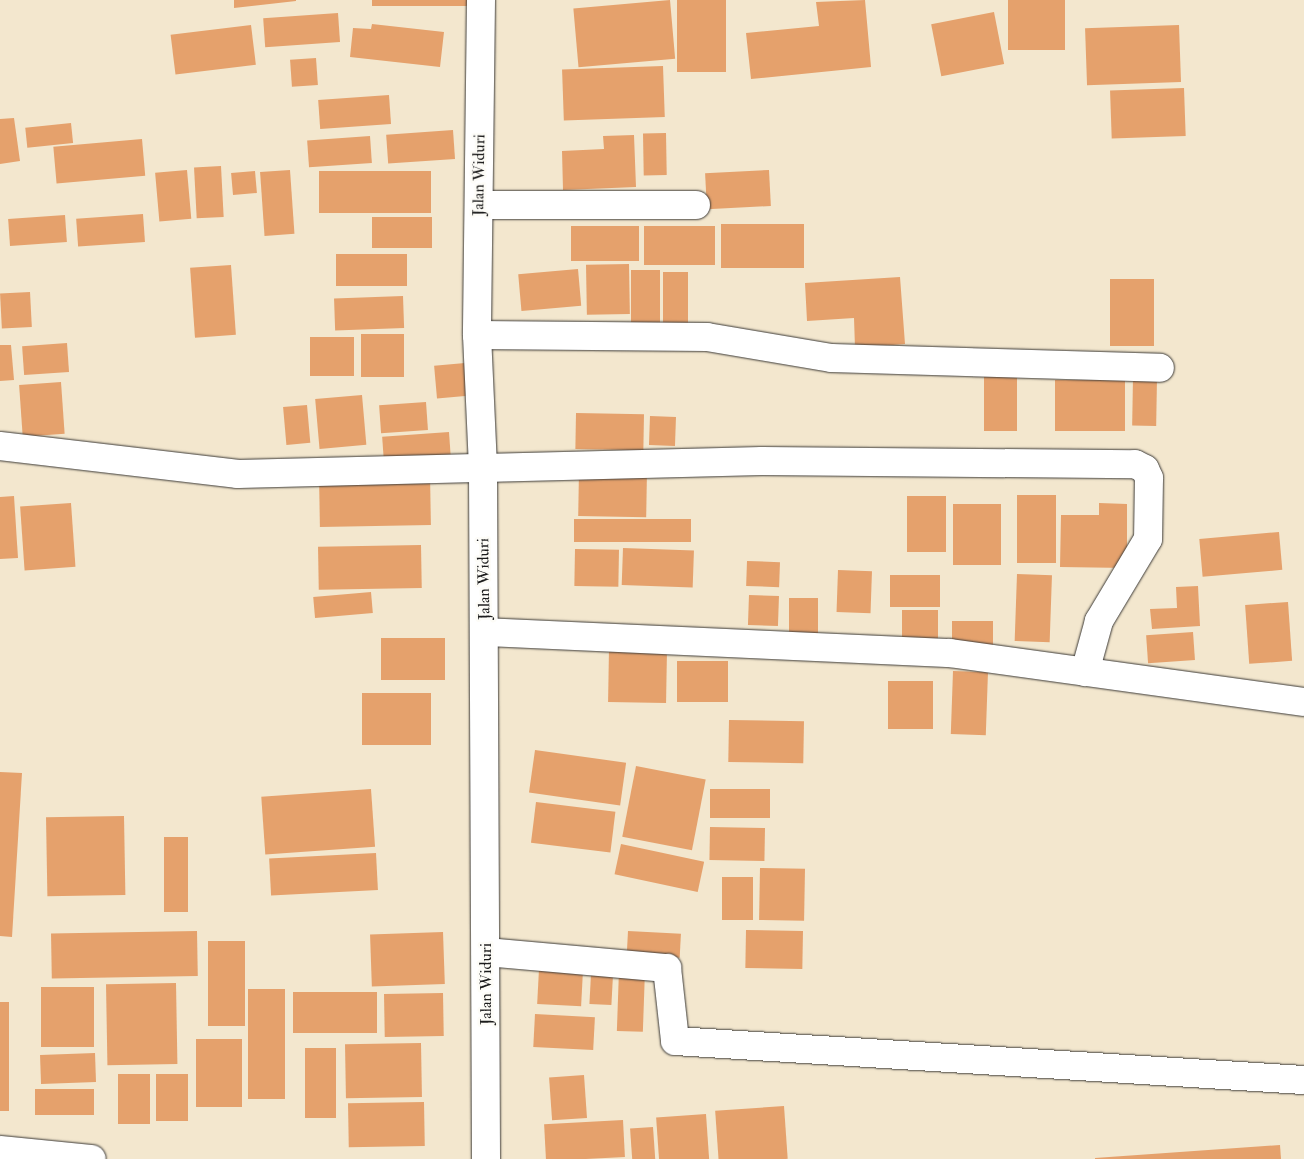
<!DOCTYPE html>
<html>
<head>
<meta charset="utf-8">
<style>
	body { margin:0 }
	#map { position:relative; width:1304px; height:1159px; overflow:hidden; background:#f3e7ce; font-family:"IM FELL Double Pica",serif }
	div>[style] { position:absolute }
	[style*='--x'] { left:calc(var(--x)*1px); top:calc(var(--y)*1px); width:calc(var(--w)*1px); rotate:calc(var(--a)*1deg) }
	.building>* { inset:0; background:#e5a16c; transform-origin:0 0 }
	.roads { filter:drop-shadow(0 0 1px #3c3a37) drop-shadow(0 0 1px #3c3a37) }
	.street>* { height:28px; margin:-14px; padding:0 14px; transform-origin:14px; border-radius:14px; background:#fff }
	span { translate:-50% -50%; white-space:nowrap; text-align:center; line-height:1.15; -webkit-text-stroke:5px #fdfcf7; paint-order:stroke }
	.street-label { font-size:16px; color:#1c1c1c }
</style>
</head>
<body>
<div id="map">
	<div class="building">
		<div style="clip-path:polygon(234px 0,296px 0,296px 1px,234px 8px)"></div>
		<div style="left:372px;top:0;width:108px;height:6px"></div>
		<div style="left:670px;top:0;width:59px;height:97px;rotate:85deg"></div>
		<div style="left:677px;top:0;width:49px;height:72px"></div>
		<div style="clip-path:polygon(865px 0,871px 67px,751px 79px,746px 33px,819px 26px,816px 2px)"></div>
		<div style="left:1008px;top:0;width:57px;height:50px"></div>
		<div style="left:994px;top:12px;width:53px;height:64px;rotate:79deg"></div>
		<div style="left:338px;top:13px;width:29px;height:75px;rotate:86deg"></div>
		<div style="clip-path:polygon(372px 24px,444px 32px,440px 67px,350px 57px,353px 28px,371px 29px)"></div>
		<div style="left:251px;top:25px;width:40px;height:81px;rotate:83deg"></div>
		<div style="left:1179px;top:25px;width:57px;height:94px;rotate:88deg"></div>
		<div style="left:316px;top:58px;width:27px;height:26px;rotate:86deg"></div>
		<div style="left:663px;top:66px;width:51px;height:101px;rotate:88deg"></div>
		<div style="left:1184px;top:88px;width:48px;height:74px;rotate:88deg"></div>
		<div style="left:389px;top:95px;width:29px;height:71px;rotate:86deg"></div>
		<div style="clip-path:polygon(14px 118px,20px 161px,0 164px,0 119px)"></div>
		<div style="left:71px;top:123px;width:20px;height:46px;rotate:84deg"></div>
		<div style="left:453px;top:130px;width:29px;height:67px;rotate:86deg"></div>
		<div style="left:666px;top:133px;width:42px;height:23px;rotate:89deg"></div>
		<div style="clip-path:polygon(634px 135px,636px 187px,563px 190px,562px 151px,604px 149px,603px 136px)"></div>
		<div style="left:370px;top:136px;width:27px;height:63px;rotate:86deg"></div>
		<div style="left:142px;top:139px;width:37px;height:89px;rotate:85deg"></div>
		<div style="left:221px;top:166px;width:51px;height:27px;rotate:87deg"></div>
		<div style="left:187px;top:170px;width:49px;height:32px;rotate:85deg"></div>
		<div style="left:290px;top:170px;width:64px;height:30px;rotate:86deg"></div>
		<div style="left:769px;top:170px;width:36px;height:64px;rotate:87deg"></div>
		<div style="left:255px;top:171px;width:22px;height:24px;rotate:85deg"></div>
		<div style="left:431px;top:171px;width:42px;height:112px;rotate:90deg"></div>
		<div style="left:143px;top:214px;width:28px;height:67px;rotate:86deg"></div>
		<div style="left:65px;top:215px;width:27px;height:57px;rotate:86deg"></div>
		<div style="left:432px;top:217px;width:31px;height:60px;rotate:90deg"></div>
		<div style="left:804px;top:224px;width:44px;height:83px;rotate:90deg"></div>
		<div style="left:639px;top:226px;width:35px;height:68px;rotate:90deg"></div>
		<div style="left:715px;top:226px;width:39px;height:71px;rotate:90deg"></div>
		<div style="left:407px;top:254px;width:32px;height:71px;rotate:90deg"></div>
		<div style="left:629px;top:264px;width:50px;height:43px;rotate:89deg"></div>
		<div style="left:231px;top:265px;width:70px;height:41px;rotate:86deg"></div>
		<div style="left:578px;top:269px;width:37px;height:60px;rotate:85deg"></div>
		<div style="left:631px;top:270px;width:29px;height:54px"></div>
		<div style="left:663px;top:272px;width:25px;height:57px"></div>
		<div style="clip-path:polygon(900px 277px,905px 344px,855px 348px,854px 318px,807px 321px,805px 283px)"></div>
		<div style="left:1110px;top:279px;width:44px;height:67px"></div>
		<div style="left:30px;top:292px;width:35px;height:30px;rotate:87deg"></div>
		<div style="left:403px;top:296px;width:32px;height:69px;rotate:88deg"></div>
		<div style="left:404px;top:334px;width:43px;height:43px;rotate:90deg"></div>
		<div style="left:354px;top:337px;width:39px;height:44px;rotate:90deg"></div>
		<div style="left:67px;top:343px;width:29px;height:45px;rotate:86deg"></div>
		<div style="clip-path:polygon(0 345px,11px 345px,14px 380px,0 381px)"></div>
		<div style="left:465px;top:363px;width:33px;height:31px;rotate:85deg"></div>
		<div style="left:984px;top:375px;width:33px;height:56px"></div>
		<div style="left:1157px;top:378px;width:48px;height:24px;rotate:91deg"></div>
		<div style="left:1055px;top:380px;width:70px;height:51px"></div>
		<div style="left:61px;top:382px;width:52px;height:42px;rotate:86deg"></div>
		<div style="left:362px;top:395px;width:50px;height:47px;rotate:85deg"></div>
		<div style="left:426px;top:402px;width:28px;height:47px;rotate:86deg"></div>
		<div style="left:307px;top:405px;width:38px;height:24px;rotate:85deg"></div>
		<div style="left:576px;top:413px;width:68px;height:36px;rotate:1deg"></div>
		<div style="left:650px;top:416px;width:26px;height:29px;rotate:2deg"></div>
		<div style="left:449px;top:432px;width:28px;height:67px;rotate:86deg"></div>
		<div style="left:579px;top:470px;width:68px;height:46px;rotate:1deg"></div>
		<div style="left:430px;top:474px;width:51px;height:111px;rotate:89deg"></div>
		<div style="left:1017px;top:495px;width:39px;height:68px"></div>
		<div style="clip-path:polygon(14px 496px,18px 558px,0 559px,0 497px)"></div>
		<div style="left:907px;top:496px;width:39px;height:56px"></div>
		<div style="left:71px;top:503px;width:64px;height:51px;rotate:86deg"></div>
		<div style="clip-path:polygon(1099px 503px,1127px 504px,1127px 568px,1060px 567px,1061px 515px,1099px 515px)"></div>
		<div style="left:953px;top:504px;width:48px;height:61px"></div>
		<div style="left:574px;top:519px;width:117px;height:23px"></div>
		<div style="left:1279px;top:532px;width:38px;height:80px;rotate:85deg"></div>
		<div style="left:421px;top:545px;width:43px;height:103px;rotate:89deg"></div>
		<div style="left:623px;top:548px;width:71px;height:37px;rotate:2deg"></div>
		<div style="left:575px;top:549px;width:44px;height:37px;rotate:1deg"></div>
		<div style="left:747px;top:561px;width:33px;height:25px;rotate:2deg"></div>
		<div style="left:838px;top:570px;width:34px;height:42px;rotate:2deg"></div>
		<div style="left:1017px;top:574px;width:35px;height:67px;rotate:2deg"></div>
		<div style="left:890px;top:575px;width:50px;height:32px"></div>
		<div style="clip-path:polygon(1198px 586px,1200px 626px,1152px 629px,1150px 609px,1177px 608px,1176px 587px)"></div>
		<div style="left:371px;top:592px;width:21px;height:58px;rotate:85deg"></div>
		<div style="left:749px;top:595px;width:30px;height:30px;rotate:2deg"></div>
		<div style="left:789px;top:598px;width:29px;height:40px"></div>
		<div style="left:1288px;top:602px;width:59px;height:43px;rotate:86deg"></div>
		<div style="left:902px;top:610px;width:36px;height:34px"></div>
		<div style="left:952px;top:621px;width:41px;height:25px"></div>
		<div style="left:1193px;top:632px;width:28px;height:47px;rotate:86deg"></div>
		<div style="left:445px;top:638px;width:42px;height:64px;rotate:90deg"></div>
		<div style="left:609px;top:649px;width:58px;height:53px;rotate:1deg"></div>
		<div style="left:677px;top:661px;width:51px;height:41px"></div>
		<div style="left:953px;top:671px;width:35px;height:63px;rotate:2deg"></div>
		<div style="left:888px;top:681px;width:45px;height:48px"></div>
		<div style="left:362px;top:693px;width:69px;height:52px"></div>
		<div style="left:729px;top:720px;width:75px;height:42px;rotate:1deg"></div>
		<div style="left:535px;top:750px;width:92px;height:43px;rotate:8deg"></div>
		<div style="left:636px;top:766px;width:71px;height:72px;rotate:11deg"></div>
		<div style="clip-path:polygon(0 772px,22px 773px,12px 937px,0 936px)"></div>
		<div style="left:371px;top:789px;width:58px;height:110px;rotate:86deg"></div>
		<div style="left:710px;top:789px;width:60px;height:29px"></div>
		<div style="left:536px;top:802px;width:80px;height:41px;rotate:7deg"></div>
		<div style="left:124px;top:816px;width:79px;height:78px;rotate:89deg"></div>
		<div style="left:710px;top:827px;width:55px;height:33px;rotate:1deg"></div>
		<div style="left:164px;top:837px;width:24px;height:75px"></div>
		<div style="left:621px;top:844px;width:85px;height:31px;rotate:12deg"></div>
		<div style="left:376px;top:853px;width:37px;height:107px;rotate:87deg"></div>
		<div style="left:760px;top:868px;width:45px;height:52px;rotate:1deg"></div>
		<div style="left:722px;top:877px;width:31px;height:43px"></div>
		<div style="left:746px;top:930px;width:57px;height:38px;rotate:1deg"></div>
		<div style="left:197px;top:931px;width:45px;height:146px;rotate:89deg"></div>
		<div style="left:628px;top:931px;width:53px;height:24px;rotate:3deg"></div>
		<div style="left:443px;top:932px;width:52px;height:73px;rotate:88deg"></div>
		<div style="left:208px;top:941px;width:37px;height:85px"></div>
		<div style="left:539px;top:969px;width:44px;height:35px;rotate:3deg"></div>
		<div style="left:619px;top:970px;width:26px;height:61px;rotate:2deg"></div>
		<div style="left:591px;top:974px;width:22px;height:30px;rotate:3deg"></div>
		<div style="left:176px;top:983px;width:81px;height:70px;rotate:89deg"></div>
		<div style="left:41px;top:987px;width:53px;height:60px"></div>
		<div style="left:248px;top:989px;width:37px;height:110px"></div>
		<div style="left:377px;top:992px;width:41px;height:84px;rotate:90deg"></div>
		<div style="left:443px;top:993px;width:43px;height:59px;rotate:89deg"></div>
		<div style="left:0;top:1002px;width:9px;height:109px"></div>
		<div style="left:535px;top:1014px;width:60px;height:33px;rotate:3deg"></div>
		<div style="left:196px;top:1039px;width:46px;height:68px"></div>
		<div style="left:421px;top:1043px;width:54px;height:76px;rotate:89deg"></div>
		<div style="left:305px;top:1048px;width:31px;height:70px"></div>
		<div style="left:95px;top:1053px;width:29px;height:55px;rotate:88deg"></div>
		<div style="left:118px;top:1074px;width:32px;height:50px"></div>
		<div style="left:156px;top:1074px;width:32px;height:47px"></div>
		<div style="left:584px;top:1075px;width:43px;height:35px;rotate:86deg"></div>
		<div style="left:94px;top:1089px;width:26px;height:59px;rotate:90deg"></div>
		<div style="left:424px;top:1102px;width:44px;height:76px;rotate:89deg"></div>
		<div style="left:784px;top:1106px;width:53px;height:69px;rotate:86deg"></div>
		<div style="left:706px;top:1114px;width:45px;height:50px;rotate:86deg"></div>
		<div style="left:623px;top:1120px;width:37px;height:79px;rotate:87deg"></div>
		<div style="left:653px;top:1127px;width:32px;height:23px;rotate:86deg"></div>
		<div style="clip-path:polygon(1280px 1145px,1281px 1159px,1095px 1159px,1095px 1158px)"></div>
	</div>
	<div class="roads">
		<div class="street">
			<div style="--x:481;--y:0;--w:335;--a:90.7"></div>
			<div style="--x:477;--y:335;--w:134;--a:87.4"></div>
			<div style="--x:483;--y:469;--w:690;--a:89.75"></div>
			<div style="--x:479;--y:205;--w:217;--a:0"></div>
			<div style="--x:477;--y:335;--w:230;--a:0.5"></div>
			<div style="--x:707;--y:337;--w:126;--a:9.6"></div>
			<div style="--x:831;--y:358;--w:329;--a:1.7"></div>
			<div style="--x:0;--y:446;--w:240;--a:6.7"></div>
			<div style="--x:238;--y:474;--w:524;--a:-1.42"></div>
			<div style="--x:762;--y:461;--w:373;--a:0.5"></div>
			<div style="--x:1135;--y:464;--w:11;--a:27"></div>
			<div style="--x:1145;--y:469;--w:10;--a:66"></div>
			<div style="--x:1149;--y:478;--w:61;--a:90.9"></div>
			<div style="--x:1148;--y:539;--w:96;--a:120.9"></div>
			<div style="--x:1099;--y:621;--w:53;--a:105.4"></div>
			<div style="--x:485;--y:632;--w:465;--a:2.6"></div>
			<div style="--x:950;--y:653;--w:357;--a:7.9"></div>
			<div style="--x:486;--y:952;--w:182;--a:5.1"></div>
			<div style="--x:667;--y:968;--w:73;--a:83.7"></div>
			<div style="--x:675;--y:1041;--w:630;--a:3.55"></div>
			<div style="--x:0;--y:1150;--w:92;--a:5.6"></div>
		</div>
	</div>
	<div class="street-label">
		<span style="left:479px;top:175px;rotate:-89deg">Jalan Widuri</span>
		<span style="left:484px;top:579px;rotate:-91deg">Jalan Widuri</span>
		<span style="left:486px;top:984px;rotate:-90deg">Jalan Widuri</span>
	</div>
</div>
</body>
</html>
